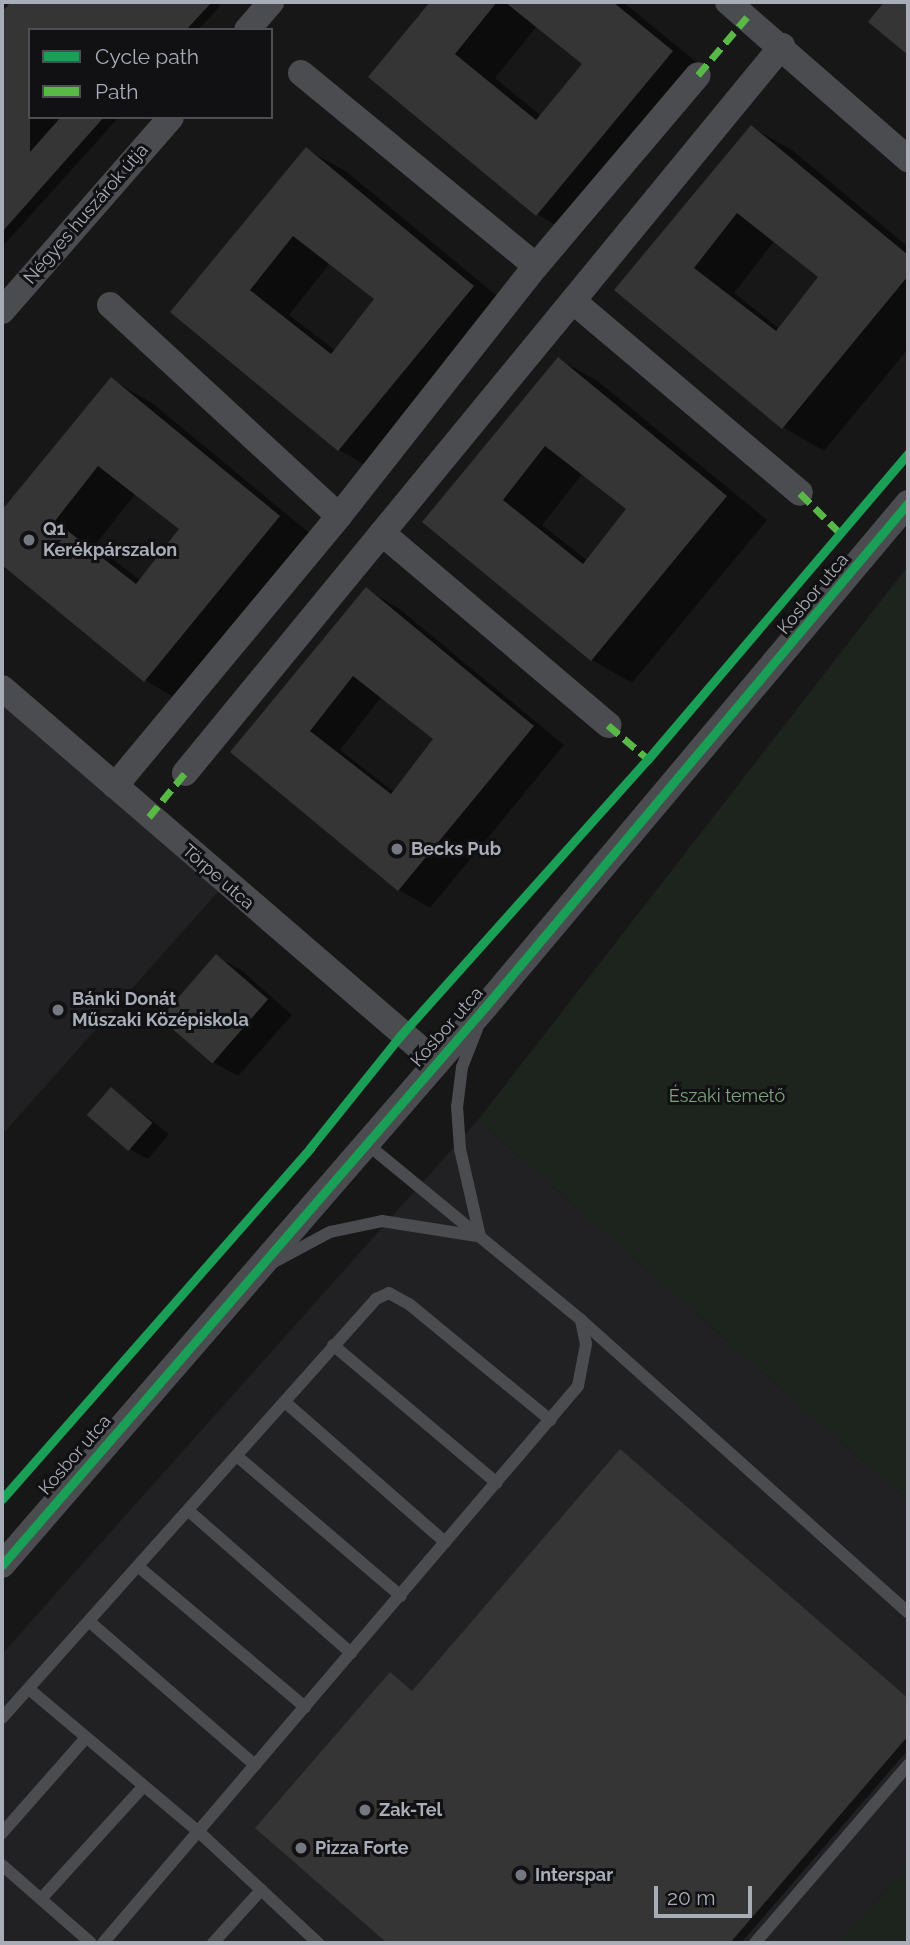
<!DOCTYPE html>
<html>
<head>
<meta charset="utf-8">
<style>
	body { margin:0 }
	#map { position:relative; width:910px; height:1945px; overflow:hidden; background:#171717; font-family:Raleway,sans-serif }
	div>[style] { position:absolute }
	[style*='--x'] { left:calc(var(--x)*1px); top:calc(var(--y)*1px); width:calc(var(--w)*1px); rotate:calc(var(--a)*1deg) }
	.built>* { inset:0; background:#212123 }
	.green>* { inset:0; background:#1d241e }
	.shadow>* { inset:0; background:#0007 }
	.building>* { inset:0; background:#353536; transform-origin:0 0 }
	.service>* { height:12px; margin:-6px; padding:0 6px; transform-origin:6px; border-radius:6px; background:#4b4c50 }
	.minor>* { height:26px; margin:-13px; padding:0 13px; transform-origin:13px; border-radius:13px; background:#4b4c50 }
	.quiet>* { height:7px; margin-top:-3.5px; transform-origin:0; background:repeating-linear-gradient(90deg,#58b947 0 14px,transparent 0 21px) }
	.cycleway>* { height:9px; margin:-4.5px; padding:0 4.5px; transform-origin:4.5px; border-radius:4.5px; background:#1a9f57 }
	.dots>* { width:19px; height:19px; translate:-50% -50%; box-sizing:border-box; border:4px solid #111113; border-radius:50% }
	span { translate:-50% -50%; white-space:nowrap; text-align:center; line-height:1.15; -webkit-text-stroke:6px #111113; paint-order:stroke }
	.street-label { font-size:18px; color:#a8adb8 }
	.poi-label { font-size:18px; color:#a8adb8; font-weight:700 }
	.left { translate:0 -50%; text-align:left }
	.park-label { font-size:18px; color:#7fa381 }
	.frame { position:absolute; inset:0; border:4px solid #a8adb8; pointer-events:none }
	.legend { position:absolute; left:28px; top:28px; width:245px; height:91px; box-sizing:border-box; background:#111113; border:2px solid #4d4f55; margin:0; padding:9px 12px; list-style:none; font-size:21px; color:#a8adb8 }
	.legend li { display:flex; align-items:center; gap:14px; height:35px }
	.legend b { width:35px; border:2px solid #4d4f55 }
	.scale { position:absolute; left:654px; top:1886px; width:98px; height:32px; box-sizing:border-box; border:4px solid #a8adb8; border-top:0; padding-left:9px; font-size:21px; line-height:24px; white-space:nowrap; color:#a8adb8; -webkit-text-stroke:5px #111113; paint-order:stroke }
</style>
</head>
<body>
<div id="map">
	<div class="built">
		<div style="clip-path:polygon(2px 688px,225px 884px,2px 1135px)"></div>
		<div style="clip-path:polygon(478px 1120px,908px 1501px,908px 1865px,838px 1943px,2px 1943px,2px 1654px)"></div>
	</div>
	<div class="green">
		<div style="clip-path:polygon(908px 566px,908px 1501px,478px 1120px)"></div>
		<div style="clip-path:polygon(908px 1865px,908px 1943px,838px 1943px)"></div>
	</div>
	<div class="shadow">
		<div style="clip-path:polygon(15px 2px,216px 2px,220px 6px,198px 30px,30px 30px,30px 117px,119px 117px,2px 247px,2px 16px)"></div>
		<div style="clip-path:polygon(evenodd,432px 2px,623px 2px,712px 75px,578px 238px,537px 214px,370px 77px,432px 2px,537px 26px,584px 64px,541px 116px,495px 78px,537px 26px)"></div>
		<div style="clip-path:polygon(evenodd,751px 127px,792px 150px,908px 247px,908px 349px,824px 451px,783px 427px,616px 290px,751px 127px,775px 240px,821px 277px,780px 329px,734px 293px,775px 240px)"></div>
		<div style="clip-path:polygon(evenodd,306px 149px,347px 172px,514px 310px,380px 473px,339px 450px,172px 312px,306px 149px,330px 263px,376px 299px,336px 351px,289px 315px,330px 263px)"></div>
		<div style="clip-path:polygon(evenodd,559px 359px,599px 382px,767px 520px,632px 683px,592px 660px,425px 522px,559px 359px,583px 473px,629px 508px,588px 561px,542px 525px,583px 473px)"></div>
		<div style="clip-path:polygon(evenodd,112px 380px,152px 403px,319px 541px,185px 704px,145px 680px,2px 563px,2px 513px,112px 380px,136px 493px,182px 529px,141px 581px,95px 545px,136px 493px)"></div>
		<div style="clip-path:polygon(evenodd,366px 589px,397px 607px,564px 745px,430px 908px,399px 890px,232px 752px,366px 589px,382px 696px,436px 739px,394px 792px,340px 750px,382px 696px)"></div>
		<div style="clip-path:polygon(216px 956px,241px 970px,292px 1015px,238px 1076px,213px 1062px)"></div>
		<div style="clip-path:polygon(111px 1089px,169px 1134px,148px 1159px,131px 1150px)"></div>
		<div style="clip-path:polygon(621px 1451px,908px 1698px,908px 1750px,741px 1943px,390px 1943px,258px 1828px,413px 1692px)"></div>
	</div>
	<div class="building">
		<div style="clip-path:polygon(11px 2px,212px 2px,186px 30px,30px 30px,30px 152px,61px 117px,104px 117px,2px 232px,2px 12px)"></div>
		<div style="clip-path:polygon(430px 2px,497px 2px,455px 54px,536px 120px,582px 64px,505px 2px,613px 2px,673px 51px,536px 216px,368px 77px)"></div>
		<div style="clip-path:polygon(884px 2px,908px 2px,908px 55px,868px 22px)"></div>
		<div style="clip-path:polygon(evenodd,751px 125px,908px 255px,908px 276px,782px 429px,614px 290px,751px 125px,737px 213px,818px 277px,776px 331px,694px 268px,737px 213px)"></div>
		<div style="clip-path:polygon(evenodd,306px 147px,474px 286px,338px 451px,170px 312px,306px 147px,293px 236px,374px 299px,331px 354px,250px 290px,293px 236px)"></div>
		<div style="clip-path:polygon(evenodd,558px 357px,727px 496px,591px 661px,422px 522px,558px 357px,545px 446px,626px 509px,583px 564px,503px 500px,545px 446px)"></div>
		<div style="clip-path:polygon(evenodd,111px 377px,280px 516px,144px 682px,2px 565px,2px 510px,111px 377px,98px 466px,179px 529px,136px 584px,55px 521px,98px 466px)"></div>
		<div style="clip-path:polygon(evenodd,366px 587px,534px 726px,398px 891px,230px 752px,366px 587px,353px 676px,433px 739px,391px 794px,310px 731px,353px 676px)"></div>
		<div style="left:216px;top:954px;width:69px;height:85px;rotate:41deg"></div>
		<div style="left:111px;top:1087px;width:55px;height:37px;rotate:41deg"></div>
		<div style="clip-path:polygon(620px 1449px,908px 1698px,908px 1736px,730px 1943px,387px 1943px,255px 1828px,390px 1672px,412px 1691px)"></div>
	</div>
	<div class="service">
		<div style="--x:477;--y:1029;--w:41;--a:111.5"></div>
		<div style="--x:462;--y:1067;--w:39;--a:97"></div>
		<div style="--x:457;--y:1106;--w:43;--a:86"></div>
		<div style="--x:460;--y:1149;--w:89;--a:77.1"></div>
		<div style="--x:367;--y:1144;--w:277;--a:39.4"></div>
		<div style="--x:581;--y:1320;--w:438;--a:41.8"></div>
		<div style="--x:274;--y:1262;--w:64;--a:-28.2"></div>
		<div style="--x:330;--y:1232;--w:53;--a:-11.9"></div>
		<div style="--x:382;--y:1221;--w:96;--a:9"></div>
		<div style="--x:333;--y:1345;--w:214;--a:40.1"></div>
		<div style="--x:285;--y:1402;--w:213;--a:41.2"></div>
		<div style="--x:238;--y:1457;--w:214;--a:40.5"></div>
		<div style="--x:190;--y:1512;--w:214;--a:41.2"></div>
		<div style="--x:140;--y:1568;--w:216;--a:40.1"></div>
		<div style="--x:91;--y:1623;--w:217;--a:40.9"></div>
		<div style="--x:29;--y:1689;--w:222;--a:40.1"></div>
		<div style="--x:199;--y:1832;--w:163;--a:43"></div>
		<div style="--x:2;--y:1718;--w:562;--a:-48.25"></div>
		<div style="--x:376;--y:1299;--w:14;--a:-25"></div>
		<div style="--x:389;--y:1293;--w:23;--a:29"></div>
		<div style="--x:409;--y:1304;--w:183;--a:39.4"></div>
		<div style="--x:2;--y:1833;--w:125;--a:-48.6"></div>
		<div style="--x:2;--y:1865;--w:118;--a:41.2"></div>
		<div style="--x:41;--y:1899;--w:151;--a:-47.7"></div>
		<div style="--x:103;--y:1943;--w:732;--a:-49.54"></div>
		<div style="--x:578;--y:1386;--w:43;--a:-79.2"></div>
		<div style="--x:586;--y:1344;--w:25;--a:-102"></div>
		<div style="--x:213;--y:1943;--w:72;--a:-47.8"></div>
		<div style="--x:755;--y:1943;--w:235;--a:-49.3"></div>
	</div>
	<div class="minor">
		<div style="--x:728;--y:2;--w:239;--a:41.1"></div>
		<div style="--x:247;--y:30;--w:37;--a:-49"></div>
		<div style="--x:301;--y:73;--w:304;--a:39.4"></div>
		<div style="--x:573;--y:301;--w:297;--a:40.2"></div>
		<div style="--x:110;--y:305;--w:311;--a:42.7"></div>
		<div style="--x:2;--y:311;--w:257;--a:-48.9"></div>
		<div style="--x:382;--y:533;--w:297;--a:40.3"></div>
		<div style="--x:2;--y:688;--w:574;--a:40.76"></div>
		<div style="--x:185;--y:773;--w:941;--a:-50.61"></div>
		<div style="--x:115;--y:786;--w:351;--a:-50.3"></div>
		<div style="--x:339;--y:516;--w:318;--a:-51.8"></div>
		<div style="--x:536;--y:266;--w:250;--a:-49.7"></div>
		<div style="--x:2;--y:1565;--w:738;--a:-49.12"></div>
		<div style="--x:485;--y:1007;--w:658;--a:-49.99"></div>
	</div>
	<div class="quiet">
		<div style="--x:698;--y:75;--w:76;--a:-49.8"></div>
		<div style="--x:800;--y:493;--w:59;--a:45"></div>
		<div style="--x:608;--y:725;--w:52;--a:40.4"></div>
		<div style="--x:149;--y:817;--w:57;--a:-50.7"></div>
	</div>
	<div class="cycleway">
		<div style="--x:2;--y:1499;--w:467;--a:-48.7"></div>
		<div style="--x:310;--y:1148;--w:144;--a:-51.2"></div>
		<div style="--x:400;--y:1036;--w:372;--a:-48.2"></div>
		<div style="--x:648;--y:759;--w:402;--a:-49.6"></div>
		<div style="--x:2;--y:1565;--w:738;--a:-49.12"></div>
		<div style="--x:485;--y:1007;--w:658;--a:-49.99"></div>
	</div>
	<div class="dots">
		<div style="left:29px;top:540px;background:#757880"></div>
		<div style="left:397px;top:849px;background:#757880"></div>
		<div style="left:58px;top:1010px;background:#757880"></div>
		<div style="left:365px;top:1810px;background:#757880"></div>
		<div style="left:301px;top:1848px;background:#757880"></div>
		<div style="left:521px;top:1875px;background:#757880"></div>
	</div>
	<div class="street-label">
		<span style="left:86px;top:214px;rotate:-49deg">Négyes huszárok útja</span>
		<span style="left:813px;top:594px;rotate:-50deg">Kosbor utca</span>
		<span style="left:218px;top:877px;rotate:41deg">Törpe utca</span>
		<span style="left:447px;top:1027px;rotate:-49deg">Kosbor utca</span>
		<span style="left:75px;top:1455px;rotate:-49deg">Kosbor utca</span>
	</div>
	<div class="poi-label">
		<span class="left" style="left:43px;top:540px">Q1<br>Kerékpárszalon</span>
		<span class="left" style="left:411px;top:849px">Becks Pub</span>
		<span class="left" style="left:72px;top:1010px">Bánki Donát<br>Műszaki Középiskola</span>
		<span class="left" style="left:379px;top:1810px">Zak-Tel</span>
		<span class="left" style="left:315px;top:1848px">Pizza Forte</span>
		<span class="left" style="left:535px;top:1875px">Interspar</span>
	</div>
	<div class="park-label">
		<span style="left:727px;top:1096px">Északi temető</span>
	</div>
	<div class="frame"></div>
	<ul class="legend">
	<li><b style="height:9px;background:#1a9f57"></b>Cycle path</li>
	<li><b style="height:9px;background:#58b947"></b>Path</li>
	</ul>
	<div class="scale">20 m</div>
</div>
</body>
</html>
